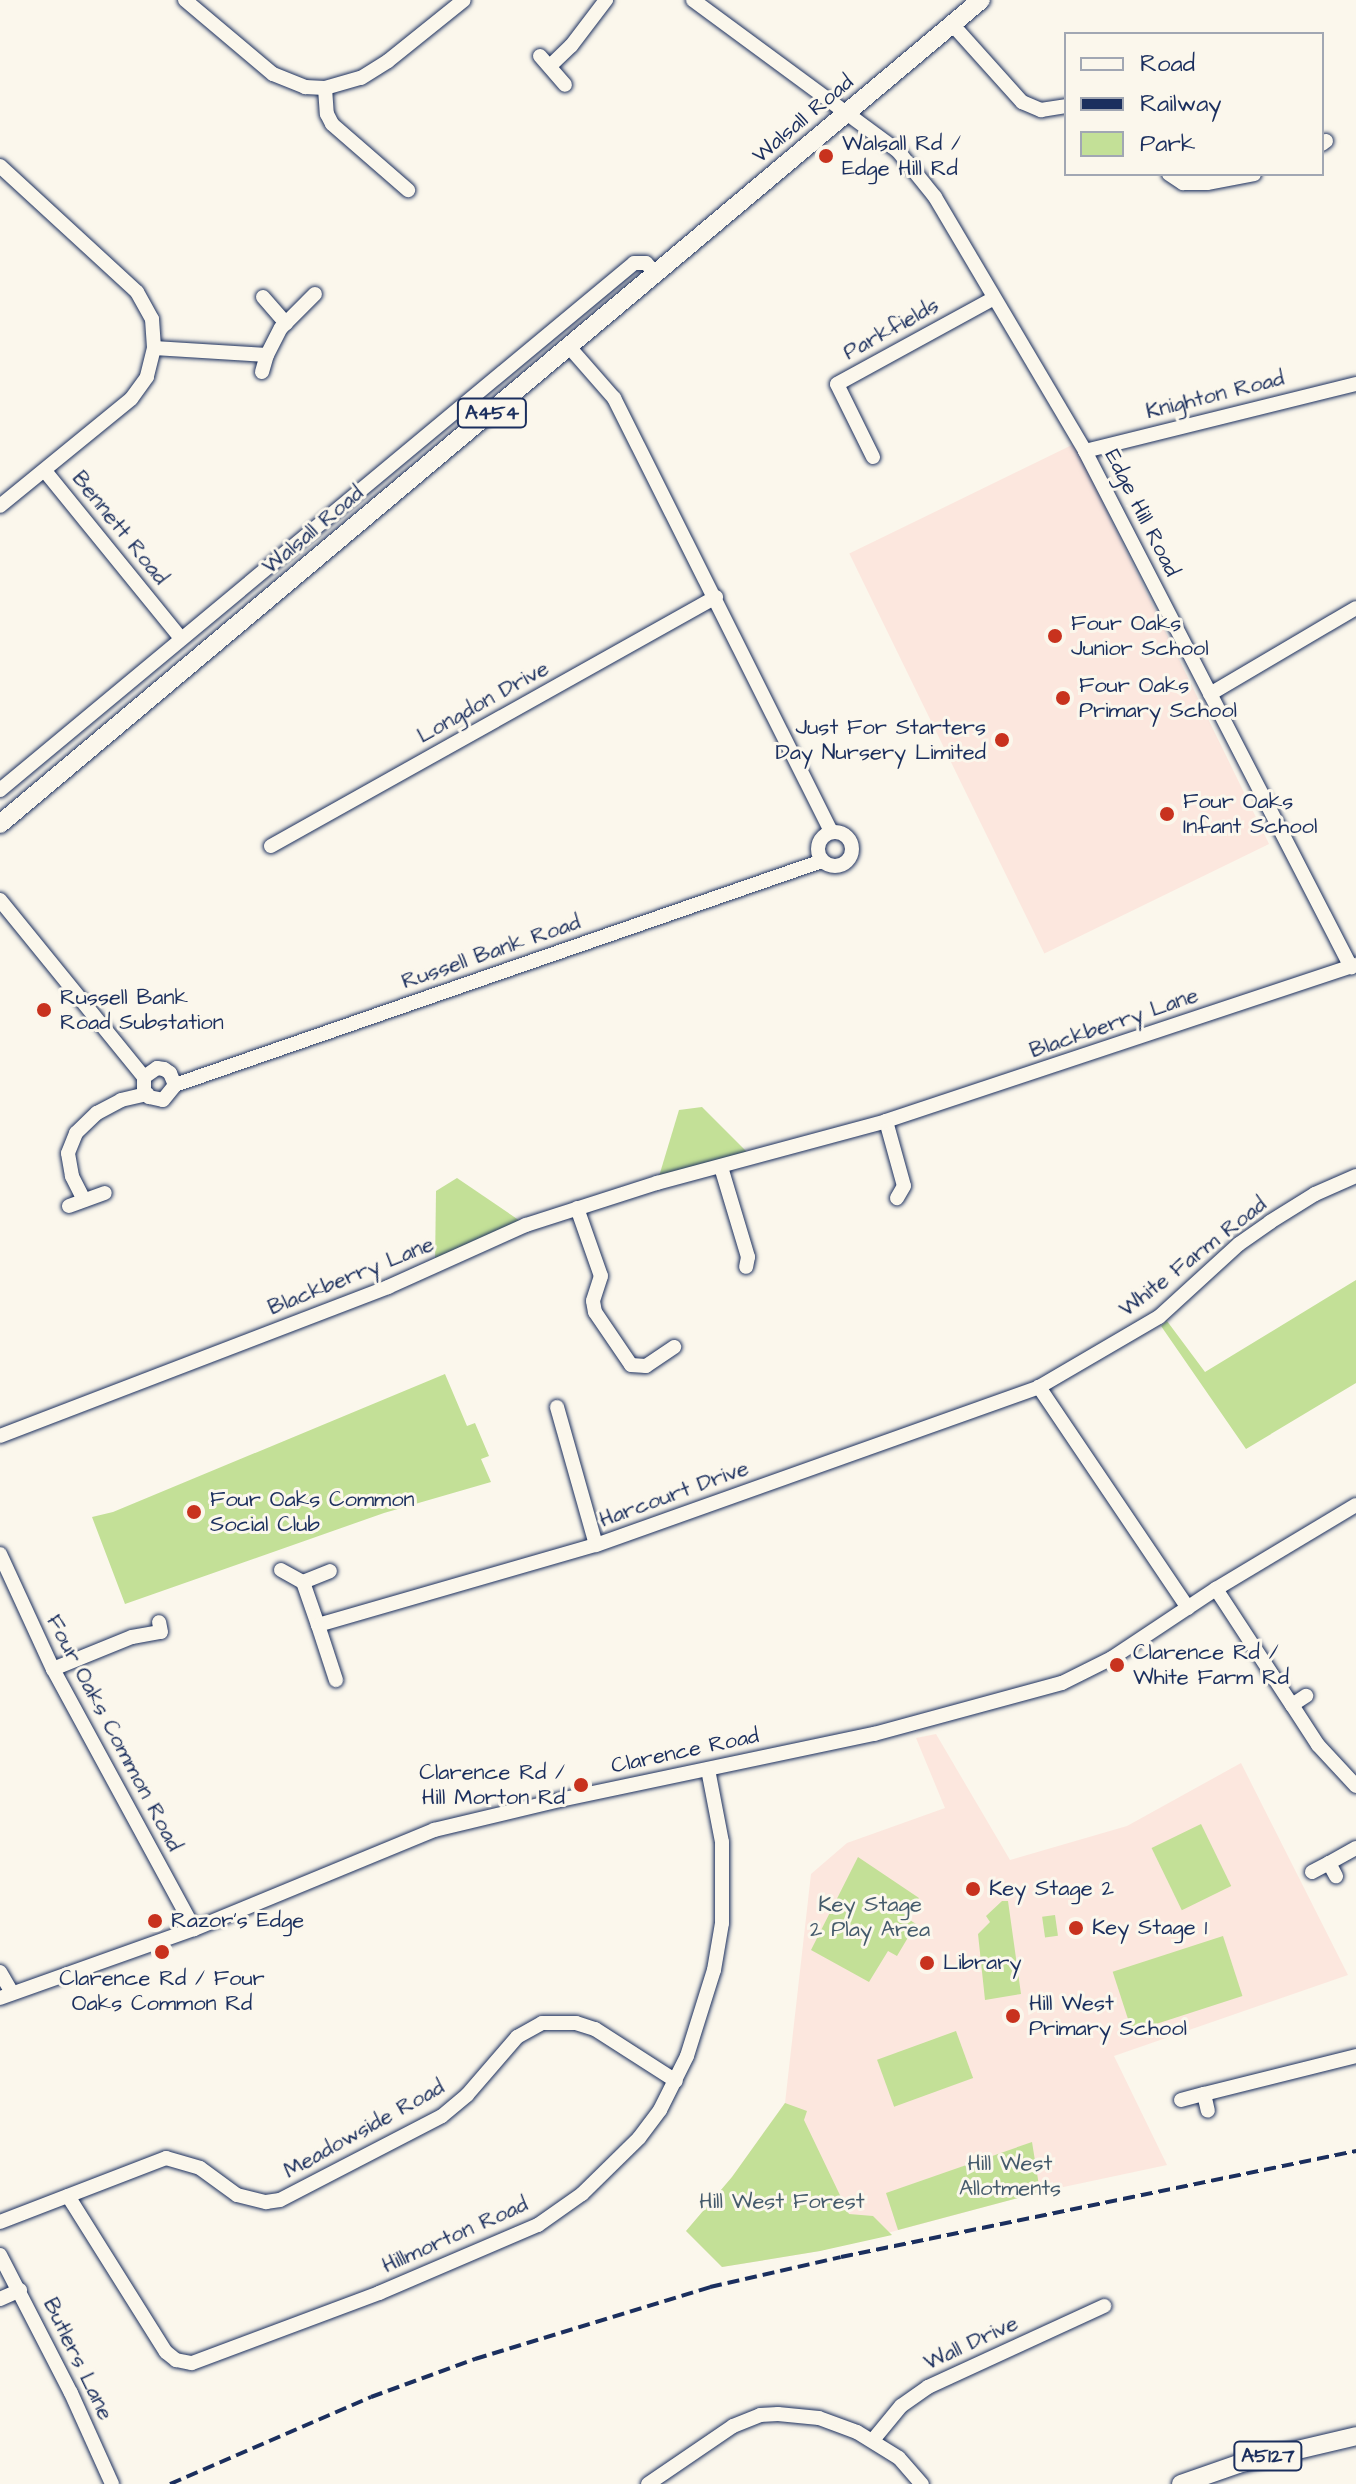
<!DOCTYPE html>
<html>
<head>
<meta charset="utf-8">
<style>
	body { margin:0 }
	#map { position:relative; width:1356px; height:2484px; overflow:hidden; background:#fbf7ec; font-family:"Architects Daughter",sans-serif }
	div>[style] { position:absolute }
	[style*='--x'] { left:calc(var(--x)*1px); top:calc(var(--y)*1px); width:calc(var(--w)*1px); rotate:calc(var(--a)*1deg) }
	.built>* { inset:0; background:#fce7de; transform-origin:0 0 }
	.green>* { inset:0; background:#c3e097; transform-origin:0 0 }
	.roads { filter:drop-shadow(0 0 2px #1b2f5e) drop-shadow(0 0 2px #1b2f5e) }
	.minor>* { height:14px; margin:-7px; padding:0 7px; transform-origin:7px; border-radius:7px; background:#fbf7ec }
	.minor>.ring { margin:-7px; padding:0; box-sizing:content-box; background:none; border:14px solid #fbf7ec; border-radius:50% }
	.major>* { height:18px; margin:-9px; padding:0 9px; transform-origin:9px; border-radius:9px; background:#fbf7ec }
	.rail>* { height:4px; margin-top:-2px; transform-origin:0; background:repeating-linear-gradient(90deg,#1b2f5e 0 12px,transparent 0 18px) }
	.dots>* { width:22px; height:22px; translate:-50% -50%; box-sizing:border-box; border:4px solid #fbf7ec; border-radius:50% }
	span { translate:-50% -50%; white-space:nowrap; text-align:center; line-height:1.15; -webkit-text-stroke:6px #fbf7ec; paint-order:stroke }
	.shield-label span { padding:2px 6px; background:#fbf7ec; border:2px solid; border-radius:6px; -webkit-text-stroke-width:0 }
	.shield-label { font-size:20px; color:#1b2f5e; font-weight:700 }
	.street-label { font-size:22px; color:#1b2f5e }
	.poi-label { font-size:22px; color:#1b2f5e }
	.left { translate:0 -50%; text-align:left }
	.right { translate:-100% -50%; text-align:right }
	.park-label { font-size:22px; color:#455b6c }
	.legend { position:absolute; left:1064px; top:32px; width:260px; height:144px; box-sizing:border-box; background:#fbf7ec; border:2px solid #a1a7b3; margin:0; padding:10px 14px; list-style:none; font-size:24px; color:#1b2f5e }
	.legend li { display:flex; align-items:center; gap:16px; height:40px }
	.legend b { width:40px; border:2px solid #a1a7b3 }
</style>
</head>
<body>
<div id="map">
	<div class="built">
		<div style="left:1074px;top:444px;width:445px;height:250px;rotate:64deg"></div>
		<div style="clip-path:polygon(936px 1734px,1010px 1860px,1127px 1826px,1241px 1763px,1348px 1975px,1114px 2056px,1167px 2165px,1040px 2192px,820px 2251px,722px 2267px,686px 2231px,732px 2177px,785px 2103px,811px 1874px,847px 1843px,945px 1808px,916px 1738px)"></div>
	</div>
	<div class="green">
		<div style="clip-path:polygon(702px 1107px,753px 1158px,657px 1183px,679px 1110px)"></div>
		<div style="clip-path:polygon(457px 1178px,526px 1225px,435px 1266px,436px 1191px)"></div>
		<div style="clip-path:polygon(1356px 1280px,1356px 1383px,1246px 1449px,1161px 1326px,1167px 1321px,1205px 1372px)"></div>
		<div style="clip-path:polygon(445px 1374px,467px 1426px,475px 1423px,489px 1456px,481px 1459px,491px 1482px,384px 1513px,125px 1604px,92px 1517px,113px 1512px)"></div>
		<div style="left:1201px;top:1824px;width:69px;height:55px;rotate:64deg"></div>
		<div style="clip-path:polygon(858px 1857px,919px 1898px,907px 1918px,916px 1924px,897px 1956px,888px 1951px,869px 1982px,811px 1950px)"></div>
		<div style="clip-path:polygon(1002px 1901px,1008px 1901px,1021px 1994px,985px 2000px,978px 1934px,990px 1922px,986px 1916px)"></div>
		<div style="left:1055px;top:1915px;width:21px;height:13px;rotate:82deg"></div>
		<div style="left:1223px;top:1936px;width:63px;height:116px;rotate:72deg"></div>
		<div style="left:956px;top:2031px;width:50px;height:84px;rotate:70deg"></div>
		<div style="clip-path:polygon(785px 2103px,807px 2111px,804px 2120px,849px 2214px,873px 2216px,892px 2235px,820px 2251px,722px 2267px,686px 2231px,732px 2177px)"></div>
		<div style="clip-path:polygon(1032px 2142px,1040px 2192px,898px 2230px,886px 2193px)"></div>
	</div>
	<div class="roads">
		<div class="minor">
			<div style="--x:185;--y:0;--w:115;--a:40.1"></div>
			<div style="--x:273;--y:74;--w:35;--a:22"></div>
			<div style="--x:305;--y:87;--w:20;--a:3"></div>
			<div style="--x:325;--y:88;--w:37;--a:-16"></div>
			<div style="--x:361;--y:78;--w:32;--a:-32"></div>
			<div style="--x:388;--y:61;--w:97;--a:-38.8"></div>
			<div style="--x:693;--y:0;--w:255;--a:36.4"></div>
			<div style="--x:898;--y:151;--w:59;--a:51.2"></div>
			<div style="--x:935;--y:197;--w:295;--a:59.4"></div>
			<div style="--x:1085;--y:451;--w:581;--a:62.73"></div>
			<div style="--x:952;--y:24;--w:105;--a:48.1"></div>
			<div style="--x:1022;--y:102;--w:21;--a:23"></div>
			<div style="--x:1041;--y:110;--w:25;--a:-9"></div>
			<div style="--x:540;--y:56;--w:38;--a:49"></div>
			<div style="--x:550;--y:66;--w:29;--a:-44"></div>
			<div style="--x:571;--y:46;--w:58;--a:-52.7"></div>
			<div style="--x:325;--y:88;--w:26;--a:86"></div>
			<div style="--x:327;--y:114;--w:11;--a:63"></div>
			<div style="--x:332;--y:124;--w:101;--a:41"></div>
			<div style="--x:1322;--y:144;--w:5;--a:-37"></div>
			<div style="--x:0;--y:166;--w:186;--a:42.6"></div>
			<div style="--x:137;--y:292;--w:31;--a:61"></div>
			<div style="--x:152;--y:319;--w:29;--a:86"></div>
			<div style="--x:154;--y:348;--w:30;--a:104"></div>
			<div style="--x:147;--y:377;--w:27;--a:126"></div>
			<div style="--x:131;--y:399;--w:169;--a:140.8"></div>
			<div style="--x:1169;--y:174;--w:17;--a:33"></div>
			<div style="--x:1183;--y:183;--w:24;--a:0"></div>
			<div style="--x:1207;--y:183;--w:48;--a:-10.8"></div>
			<div style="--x:263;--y:297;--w:35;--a:49"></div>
			<div style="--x:154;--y:348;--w:113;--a:3.5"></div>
			<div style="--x:267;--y:355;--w:30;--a:-63"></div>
			<div style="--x:281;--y:328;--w:48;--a:-45"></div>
			<div style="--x:570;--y:348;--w:67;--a:48.7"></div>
			<div style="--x:614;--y:398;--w:485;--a:63.4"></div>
			<div style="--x:262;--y:372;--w:18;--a:-74"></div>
			<div style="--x:1085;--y:451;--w:279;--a:-13.9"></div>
			<div style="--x:873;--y:457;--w:81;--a:-116.3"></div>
			<div style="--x:837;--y:384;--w:179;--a:-28.7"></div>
			<div style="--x:45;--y:471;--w:214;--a:50.9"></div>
			<div style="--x:1210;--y:694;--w:169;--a:-30.5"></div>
			<div style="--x:0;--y:790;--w:824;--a:-39.73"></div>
			<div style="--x:634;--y:263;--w:12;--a:0"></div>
			<div style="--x:646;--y:263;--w:15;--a:48"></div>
			<div class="ring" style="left:818px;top:832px;width:20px;height:20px"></div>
			<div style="--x:271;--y:846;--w:510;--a:-29.23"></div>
			<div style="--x:0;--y:900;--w:228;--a:50.9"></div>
			<div style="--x:144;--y:1077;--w:14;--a:90"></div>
			<div style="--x:144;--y:1091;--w:8;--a:50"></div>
			<div style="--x:149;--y:1097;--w:14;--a:12"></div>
			<div style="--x:163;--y:1100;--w:19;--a:-51"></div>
			<div style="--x:175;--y:1085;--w:13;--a:-113"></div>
			<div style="--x:170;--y:1073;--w:7;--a:-146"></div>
			<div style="--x:164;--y:1069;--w:7;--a:-172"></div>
			<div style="--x:157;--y:1068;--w:16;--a:145"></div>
			<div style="--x:175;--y:1085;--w:685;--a:-19.1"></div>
			<div style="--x:886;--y:1121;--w:67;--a:74.5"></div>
			<div style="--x:904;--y:1186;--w:14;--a:120"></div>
			<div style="--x:721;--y:1167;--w:94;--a:73.3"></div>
			<div style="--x:748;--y:1257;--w:10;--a:101"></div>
			<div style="--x:84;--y:1200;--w:27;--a:-117"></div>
			<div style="--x:72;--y:1176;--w:23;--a:-100"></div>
			<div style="--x:68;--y:1153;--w:22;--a:-68"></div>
			<div style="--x:76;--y:1133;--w:29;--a:-44"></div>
			<div style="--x:97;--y:1113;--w:27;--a:-28"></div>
			<div style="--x:121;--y:1100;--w:27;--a:-13"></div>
			<div style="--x:69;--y:1206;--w:38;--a:-20"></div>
			<div style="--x:577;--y:1208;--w:72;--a:70.6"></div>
			<div style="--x:601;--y:1276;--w:26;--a:108"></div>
			<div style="--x:593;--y:1301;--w:11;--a:80"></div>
			<div style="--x:595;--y:1312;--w:64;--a:55.8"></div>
			<div style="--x:631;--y:1365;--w:15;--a:4"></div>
			<div style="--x:646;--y:1366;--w:34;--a:-34"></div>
			<div style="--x:557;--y:1407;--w:143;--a:74.2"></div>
			<div style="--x:0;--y:1436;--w:416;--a:-21"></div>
			<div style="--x:388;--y:1287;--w:151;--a:-24.2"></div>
			<div style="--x:526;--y:1225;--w:138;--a:-17.8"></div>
			<div style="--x:657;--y:1183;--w:237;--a:-15.1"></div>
			<div style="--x:886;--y:1121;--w:495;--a:-18.4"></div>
			<div style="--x:0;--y:1554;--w:127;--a:65.3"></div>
			<div style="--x:53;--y:1669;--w:296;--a:61.5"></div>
			<div style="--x:281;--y:1570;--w:25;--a:29"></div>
			<div style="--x:303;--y:1582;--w:46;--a:70.8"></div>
			<div style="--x:318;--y:1625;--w:289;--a:-16.1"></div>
			<div style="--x:596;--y:1545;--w:470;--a:-19.6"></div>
			<div style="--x:303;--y:1582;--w:29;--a:-22"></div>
			<div style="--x:1216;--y:1589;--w:139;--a:56.8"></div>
			<div style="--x:1292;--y:1705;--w:17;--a:-33"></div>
			<div style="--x:1188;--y:1608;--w:267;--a:-124"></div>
			<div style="--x:1039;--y:1387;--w:139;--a:-30.3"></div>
			<div style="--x:1159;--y:1317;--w:108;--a:-42.4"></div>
			<div style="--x:1239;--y:1244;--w:38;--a:-35"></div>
			<div style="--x:1270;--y:1222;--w:53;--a:-31.9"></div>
			<div style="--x:1315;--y:1194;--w:45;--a:-23.7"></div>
			<div style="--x:318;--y:1625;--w:58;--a:71.9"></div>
			<div style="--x:53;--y:1669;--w:85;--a:-22.1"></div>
			<div style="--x:132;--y:1637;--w:29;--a:-10"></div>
			<div style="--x:161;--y:1632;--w:10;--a:-101"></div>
			<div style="--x:1292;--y:1705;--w:48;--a:57"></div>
			<div style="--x:1318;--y:1745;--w:56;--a:47.2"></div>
			<div style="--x:1329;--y:1863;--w:31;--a:-29"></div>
			<div style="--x:1312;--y:1872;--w:19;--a:-28"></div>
			<div style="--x:1329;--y:1863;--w:15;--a:62"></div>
			<div style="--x:0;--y:1972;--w:24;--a:60"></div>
			<div style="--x:0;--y:1998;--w:206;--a:-19.6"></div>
			<div style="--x:194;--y:1929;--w:260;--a:-22.4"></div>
			<div style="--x:434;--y:1830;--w:130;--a:-13.4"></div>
			<div style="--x:560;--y:1800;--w:321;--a:-11.9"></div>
			<div style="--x:874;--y:1734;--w:195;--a:-15.2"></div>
			<div style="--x:1062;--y:1683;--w:56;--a:-26.6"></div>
			<div style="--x:1112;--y:1658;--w:125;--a:-33.6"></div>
			<div style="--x:1216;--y:1589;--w:163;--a:-31"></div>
			<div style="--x:1204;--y:2094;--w:157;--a:-14"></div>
			<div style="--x:1181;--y:2100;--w:24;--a:-15"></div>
			<div style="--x:1204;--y:2094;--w:17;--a:77"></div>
			<div style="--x:68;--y:2196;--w:184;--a:57.9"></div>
			<div style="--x:166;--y:2352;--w:13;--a:39"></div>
			<div style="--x:176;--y:2360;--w:16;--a:11"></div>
			<div style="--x:192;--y:2363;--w:200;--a:-20.5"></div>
			<div style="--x:379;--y:2293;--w:173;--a:-23.2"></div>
			<div style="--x:538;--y:2225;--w:54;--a:-35.2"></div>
			<div style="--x:582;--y:2194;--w:80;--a:-44.5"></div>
			<div style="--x:639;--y:2138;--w:35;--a:-53"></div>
			<div style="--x:660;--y:2110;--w:60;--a:-63.4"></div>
			<div style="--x:687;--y:2056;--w:90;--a:-72.6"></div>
			<div style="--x:714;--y:1970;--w:48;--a:-80.3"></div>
			<div style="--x:722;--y:1923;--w:81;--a:-90"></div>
			<div style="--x:722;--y:1842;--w:74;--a:-100.9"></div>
			<div style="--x:0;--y:2222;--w:178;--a:-21.1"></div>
			<div style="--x:166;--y:2158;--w:35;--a:16"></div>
			<div style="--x:200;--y:2168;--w:46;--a:36.1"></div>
			<div style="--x:237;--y:2195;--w:30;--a:14"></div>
			<div style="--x:266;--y:2202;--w:14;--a:-8"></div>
			<div style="--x:280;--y:2200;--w:182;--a:-27.4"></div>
			<div style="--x:442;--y:2116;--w:33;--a:-40"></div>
			<div style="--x:467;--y:2095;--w:77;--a:-49.2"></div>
			<div style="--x:517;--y:2037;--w:29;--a:-29"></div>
			<div style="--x:542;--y:2023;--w:34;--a:0"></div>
			<div style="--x:576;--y:2023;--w:20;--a:18"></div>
			<div style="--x:595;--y:2029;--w:96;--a:32.7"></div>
			<div style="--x:0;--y:2255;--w:155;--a:62.8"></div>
			<div style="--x:71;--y:2393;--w:100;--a:65.7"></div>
			<div style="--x:0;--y:2299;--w:22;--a:-24"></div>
			<div style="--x:873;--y:2440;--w:44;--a:-50.5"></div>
			<div style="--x:901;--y:2406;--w:33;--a:-35"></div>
			<div style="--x:928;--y:2387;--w:194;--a:-24.7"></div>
			<div style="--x:648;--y:2484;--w:103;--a:-34.3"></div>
			<div style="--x:733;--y:2426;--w:29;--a:-22"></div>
			<div style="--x:760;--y:2415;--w:18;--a:-3"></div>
			<div style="--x:778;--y:2414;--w:41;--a:5.6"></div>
			<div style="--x:819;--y:2418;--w:40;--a:20.2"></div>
			<div style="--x:857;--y:2432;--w:49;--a:31.8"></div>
			<div style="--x:899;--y:2458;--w:35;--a:49"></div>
		</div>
		<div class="major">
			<div style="--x:0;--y:824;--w:1281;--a:-40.03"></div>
			<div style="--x:1181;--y:2484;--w:60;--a:-19.3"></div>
			<div style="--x:1238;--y:2464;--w:121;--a:-13.3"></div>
		</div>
	</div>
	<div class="rail">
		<div style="--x:170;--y:2484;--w:219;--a:-23.4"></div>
		<div style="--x:371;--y:2397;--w:111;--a:-20.1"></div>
		<div style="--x:475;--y:2359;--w:246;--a:-17"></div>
		<div style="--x:710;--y:2287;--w:134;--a:-12.9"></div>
		<div style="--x:841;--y:2257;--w:526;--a:-11.63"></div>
	</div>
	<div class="dots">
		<div style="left:826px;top:156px;background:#c8321e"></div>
		<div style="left:1055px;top:636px;background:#c8321e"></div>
		<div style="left:1063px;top:698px;background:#c8321e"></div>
		<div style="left:1002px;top:740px;background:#c8321e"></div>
		<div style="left:1167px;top:814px;background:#c8321e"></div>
		<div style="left:44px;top:1010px;background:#c8321e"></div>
		<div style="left:194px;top:1512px;background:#c8321e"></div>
		<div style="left:1117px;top:1665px;background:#c8321e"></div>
		<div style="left:581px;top:1785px;background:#c8321e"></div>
		<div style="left:973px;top:1889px;background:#c8321e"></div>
		<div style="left:155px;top:1921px;background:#c8321e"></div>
		<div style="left:1076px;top:1928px;background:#c8321e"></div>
		<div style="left:162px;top:1952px;background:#c8321e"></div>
		<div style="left:927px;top:1963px;background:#c8321e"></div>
		<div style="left:1013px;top:2016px;background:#c8321e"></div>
	</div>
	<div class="shield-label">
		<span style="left:492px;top:413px">A454</span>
		<span style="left:1268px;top:2456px">A5127</span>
	</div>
	<div class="street-label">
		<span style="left:803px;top:119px;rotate:-40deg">Walsall Road</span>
		<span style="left:891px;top:329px;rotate:-29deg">Parkfields</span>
		<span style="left:1215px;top:395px;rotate:-14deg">Knighton Road</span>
		<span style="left:1142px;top:513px;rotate:63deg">Edge Hill Road</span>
		<span style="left:120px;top:528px;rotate:51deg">Bennett Road</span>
		<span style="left:313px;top:530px;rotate:-40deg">Walsall Road</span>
		<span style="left:483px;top:702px;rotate:-29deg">Longdon Drive</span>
		<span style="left:491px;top:952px;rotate:-19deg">Russell Bank Road</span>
		<span style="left:1114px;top:1023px;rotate:-19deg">Blackberry Lane</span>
		<span style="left:1193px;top:1257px;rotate:-38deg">White Farm Road</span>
		<span style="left:351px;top:1276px;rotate:-22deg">Blackberry Lane</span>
		<span style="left:674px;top:1494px;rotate:-20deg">Harcourt Drive</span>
		<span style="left:114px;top:1733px;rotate:62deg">Four Oaks Common Road</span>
		<span style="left:685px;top:1751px;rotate:-12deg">Clarence Road</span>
		<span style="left:364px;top:2129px;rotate:-29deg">Meadowside Road</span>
		<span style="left:455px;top:2235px;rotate:-24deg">Hillmorton Road</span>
		<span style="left:971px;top:2343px;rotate:-25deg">Wall Drive</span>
		<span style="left:78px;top:2359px;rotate:64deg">Butlers Lane</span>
	</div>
	<div class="poi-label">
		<span class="left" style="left:842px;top:156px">Walsall Rd /<br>Edge Hill Rd</span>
		<span class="left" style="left:1071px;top:636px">Four Oaks<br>Junior School</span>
		<span class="left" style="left:1079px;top:698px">Four Oaks<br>Primary School</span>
		<span class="right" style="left:986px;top:740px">Just For Starters<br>Day Nursery Limited</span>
		<span class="left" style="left:1183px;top:814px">Four Oaks<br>Infant School</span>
		<span class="left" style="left:60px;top:1010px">Russell Bank<br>Road Substation</span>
		<span class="left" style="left:210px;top:1512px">Four Oaks Common<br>Social Club</span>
		<span class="left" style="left:1133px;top:1665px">Clarence Rd /<br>White Farm Rd</span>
		<span class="right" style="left:565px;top:1785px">Clarence Rd /<br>Hill Morton Rd</span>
		<span class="left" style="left:989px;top:1889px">Key Stage 2</span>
		<span class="left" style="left:171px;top:1921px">Razor's Edge</span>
		<span class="left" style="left:1092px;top:1928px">Key Stage 1</span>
		<span class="left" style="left:943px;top:1963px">Library</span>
		<span style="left:162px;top:1991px">Clarence Rd / Four<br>Oaks Common Rd</span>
		<span class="left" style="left:1029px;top:2016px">Hill West<br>Primary School</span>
	</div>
	<div class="park-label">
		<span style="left:870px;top:1917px">Key Stage<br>2 Play Area</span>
		<span style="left:1010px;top:2176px">Hill West<br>Allotments</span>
		<span style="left:782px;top:2202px">Hill West Forest</span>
	</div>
	<ul class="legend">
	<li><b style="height:10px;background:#fbf7ec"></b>Road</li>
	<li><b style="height:10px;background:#1b2f5e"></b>Railway</li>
	<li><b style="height:22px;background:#c3e097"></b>Park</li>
	</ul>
</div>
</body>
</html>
